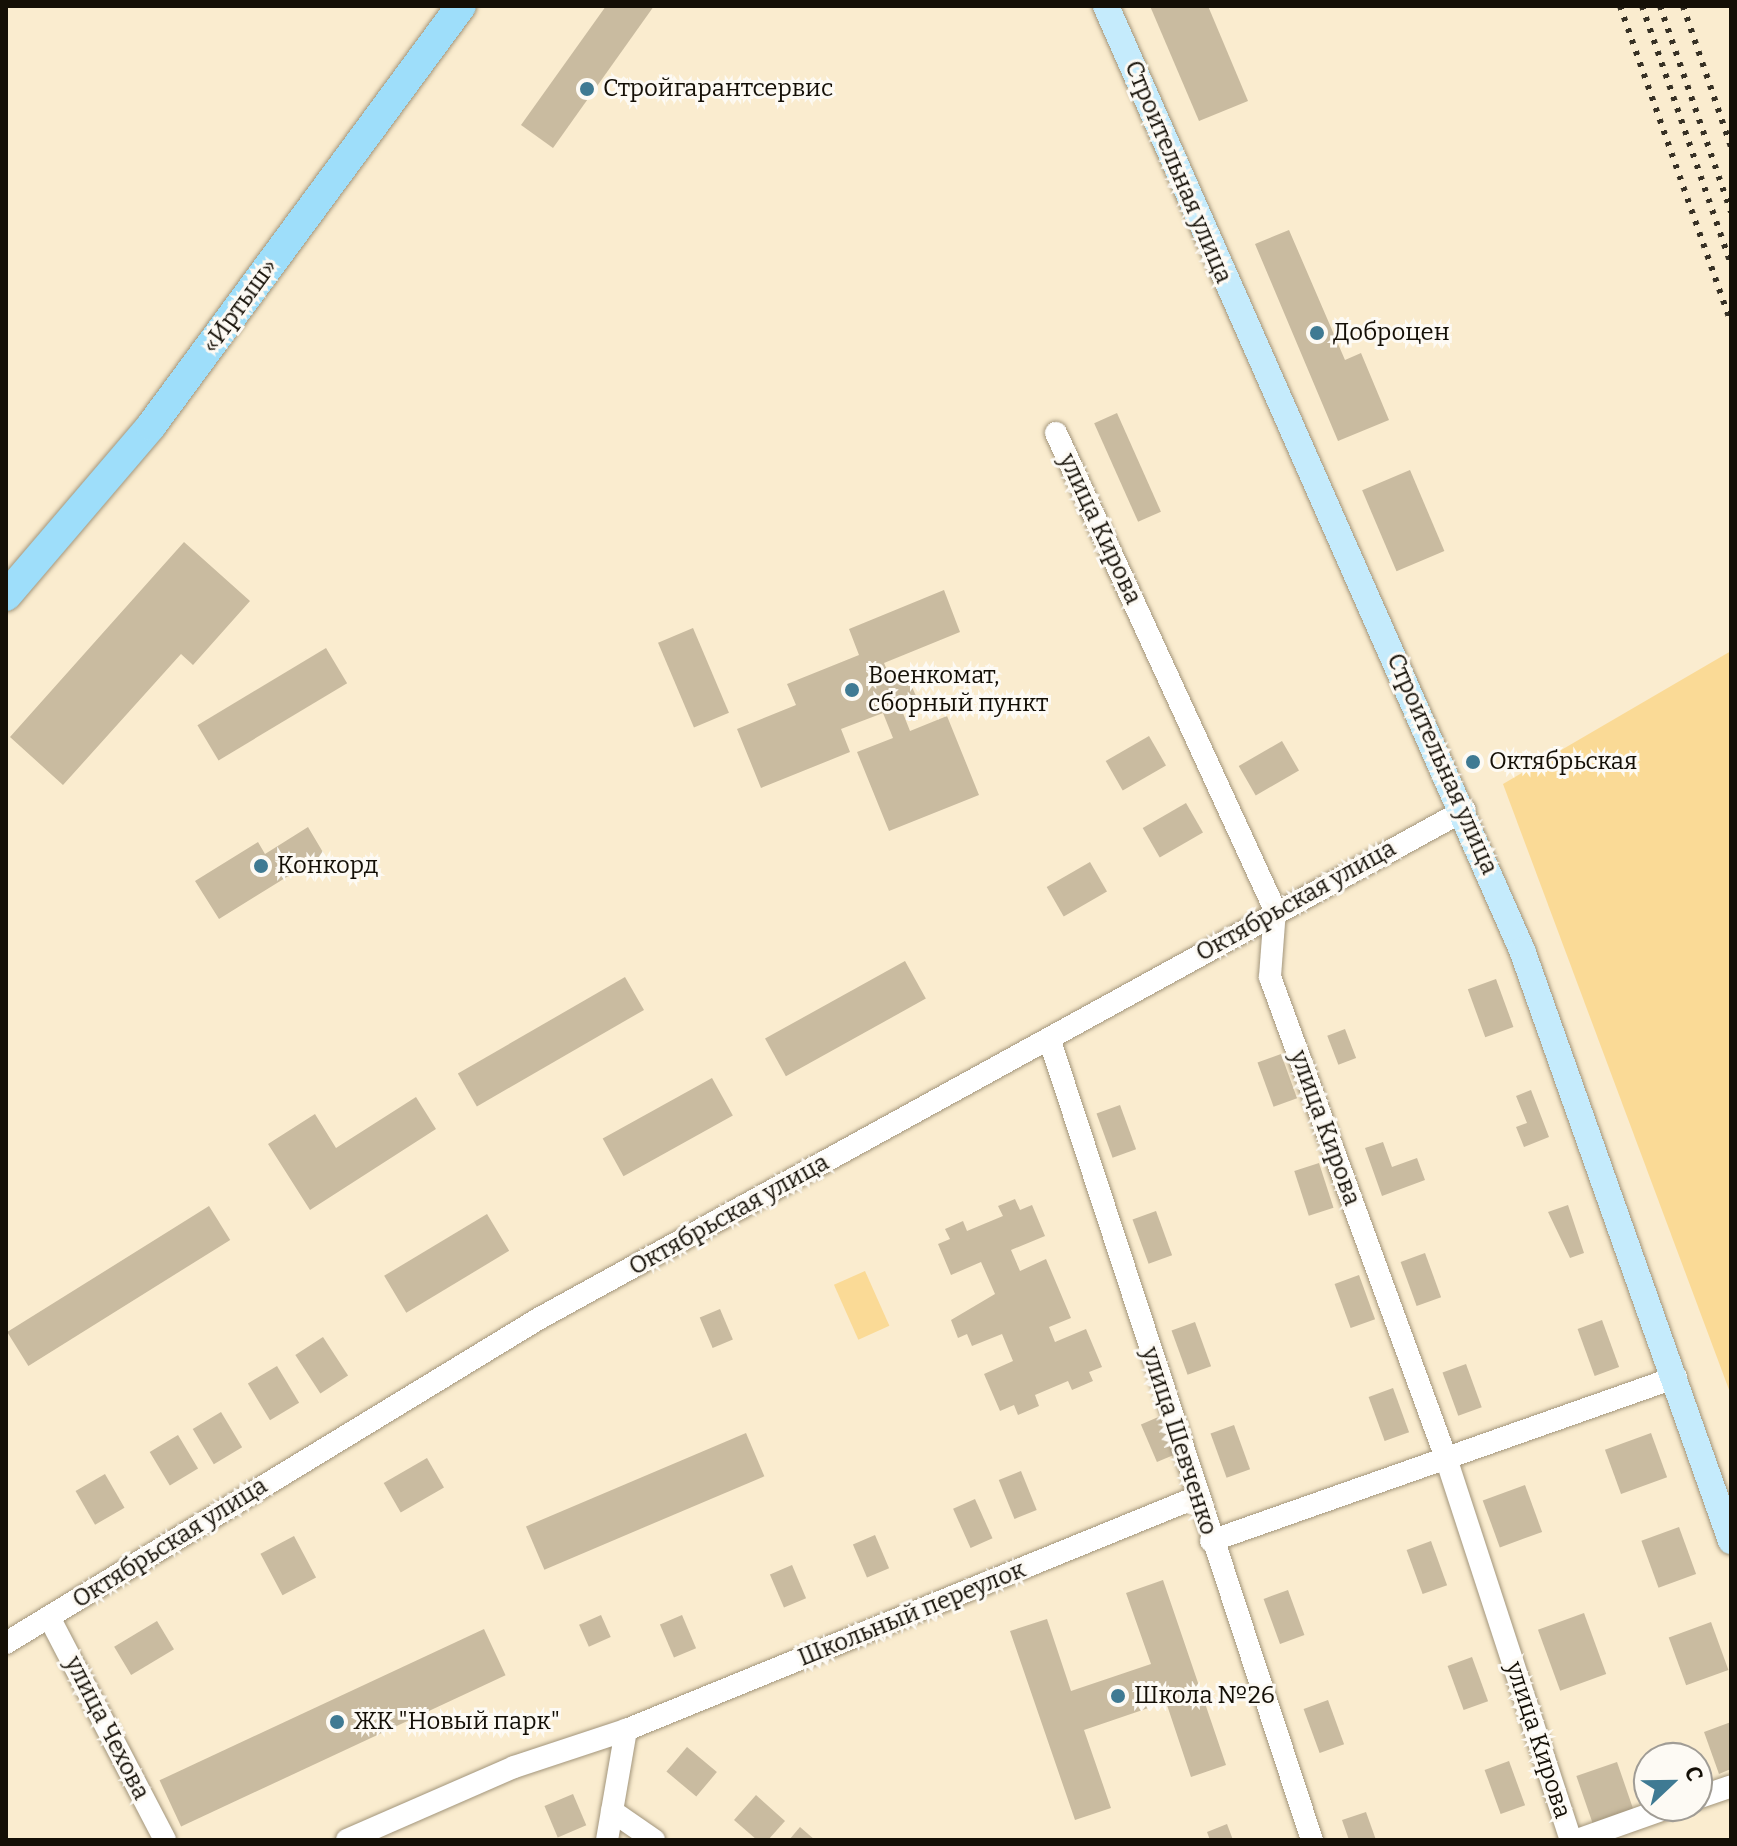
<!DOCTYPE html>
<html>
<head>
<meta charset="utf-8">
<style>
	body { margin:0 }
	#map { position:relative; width:1737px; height:1846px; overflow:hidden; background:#faeccf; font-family:Bitter,serif }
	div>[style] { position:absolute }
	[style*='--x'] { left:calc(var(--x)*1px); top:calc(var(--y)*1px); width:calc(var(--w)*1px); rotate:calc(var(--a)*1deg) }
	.green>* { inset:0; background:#fada96; transform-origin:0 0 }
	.building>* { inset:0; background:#c9bba0; transform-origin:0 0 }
	.roads { filter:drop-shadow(0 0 2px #a2957b) drop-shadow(0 0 2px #a2957b) }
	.minor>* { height:22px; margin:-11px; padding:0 11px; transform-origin:11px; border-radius:11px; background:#fff }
	.major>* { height:26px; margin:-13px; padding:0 13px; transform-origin:13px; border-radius:13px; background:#c5ebfc }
	.highway>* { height:30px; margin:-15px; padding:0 15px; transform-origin:15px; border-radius:15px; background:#9edefa }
	.rail>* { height:6px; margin-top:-3px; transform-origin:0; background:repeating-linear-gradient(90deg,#363024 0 4px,transparent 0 12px) }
	.dots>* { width:22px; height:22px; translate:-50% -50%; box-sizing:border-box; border:4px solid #fdfaf4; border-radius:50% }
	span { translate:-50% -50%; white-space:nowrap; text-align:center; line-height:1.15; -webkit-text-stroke:6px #fdfaf4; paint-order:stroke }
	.poi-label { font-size:24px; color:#140f06 }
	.left { translate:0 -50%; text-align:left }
	.street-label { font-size:24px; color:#140f06 }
	.frame { position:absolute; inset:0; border:8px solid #140f06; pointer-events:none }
	.north { position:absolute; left:1633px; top:1742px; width:80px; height:80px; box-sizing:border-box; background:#fdfaf4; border:2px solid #a09c95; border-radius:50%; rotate:68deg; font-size:22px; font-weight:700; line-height:32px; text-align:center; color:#140f06 }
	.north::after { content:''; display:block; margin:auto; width:28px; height:36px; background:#3f7a93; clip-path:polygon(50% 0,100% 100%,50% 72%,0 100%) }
</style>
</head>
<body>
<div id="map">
	<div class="green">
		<div style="clip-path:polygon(1731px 651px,1731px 1395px,1503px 784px)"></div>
		<div style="left:865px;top:1271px;width:60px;height:34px;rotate:66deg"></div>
	</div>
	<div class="building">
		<div style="clip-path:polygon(606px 6px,654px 6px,553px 148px,521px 125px)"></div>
		<div style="clip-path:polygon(1150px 6px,1208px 6px,1248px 101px,1199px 121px)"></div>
		<div style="clip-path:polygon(1289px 230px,1345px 360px,1361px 353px,1389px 420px,1338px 441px,1255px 244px)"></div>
		<div style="left:1117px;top:413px;width:108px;height:25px;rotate:66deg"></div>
		<div style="left:1410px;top:470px;width:88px;height:52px;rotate:67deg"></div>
		<div style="clip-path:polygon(184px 542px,250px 601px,193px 665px,181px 654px,63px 785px,10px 737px)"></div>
		<div style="clip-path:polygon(944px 590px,960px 632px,884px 663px,891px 679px,906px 673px,916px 696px,899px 703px,910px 731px,947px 716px,979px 795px,889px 831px,857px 752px,893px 738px,883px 713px,841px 729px,850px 752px,761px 788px,737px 729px,796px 705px,787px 684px,859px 655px,849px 629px)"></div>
		<div style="left:693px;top:628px;width:92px;height:38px;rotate:67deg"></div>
		<div style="left:326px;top:648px;width:41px;height:150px;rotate:59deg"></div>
		<div style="left:1149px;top:736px;width:34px;height:50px;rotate:60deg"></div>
		<div style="left:1282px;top:741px;width:34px;height:50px;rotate:60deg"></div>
		<div style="left:1186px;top:803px;width:34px;height:50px;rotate:60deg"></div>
		<div style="clip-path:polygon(308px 827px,324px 854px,219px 919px,195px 881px,258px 842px,265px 854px)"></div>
		<div style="left:1090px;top:862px;width:34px;height:50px;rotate:60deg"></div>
		<div style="left:905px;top:961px;width:43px;height:160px;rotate:61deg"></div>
		<div style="left:625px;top:977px;width:38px;height:193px;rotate:60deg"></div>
		<div style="left:1496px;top:979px;width:51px;height:30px;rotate:70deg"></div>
		<div style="left:1345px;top:1029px;width:31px;height:19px;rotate:69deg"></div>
		<div style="left:1281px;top:1054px;width:47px;height:25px;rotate:70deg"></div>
		<div style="left:712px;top:1078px;width:43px;height:125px;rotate:61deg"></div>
		<div style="clip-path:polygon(1531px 1090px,1549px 1137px,1524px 1147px,1516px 1127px,1527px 1123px,1516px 1096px)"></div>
		<div style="clip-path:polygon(416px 1097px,436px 1129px,310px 1210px,268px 1144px,315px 1114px,336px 1148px)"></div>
		<div style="left:1120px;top:1105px;width:47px;height:25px;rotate:70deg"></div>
		<div style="clip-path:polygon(1383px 1142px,1392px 1167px,1417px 1158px,1425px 1180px,1382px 1196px,1365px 1148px)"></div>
		<div style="left:1319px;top:1163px;width:47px;height:26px;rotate:72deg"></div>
		<div style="clip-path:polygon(1015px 1199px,1020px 1210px,1032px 1205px,1045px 1236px,1011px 1250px,1020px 1271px,1046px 1259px,1071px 1318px,1049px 1327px,1055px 1342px,1086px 1329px,1102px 1367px,1089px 1372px,1093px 1381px,1072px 1390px,1068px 1381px,1035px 1395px,1039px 1406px,1018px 1415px,1014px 1405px,1000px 1411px,984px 1374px,1013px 1361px,1002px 1334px,972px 1346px,967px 1334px,958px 1338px,951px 1320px,995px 1294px,981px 1262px,951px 1275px,938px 1244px,950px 1239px,945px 1229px,963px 1221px,967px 1231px,1003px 1216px,998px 1206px)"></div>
		<div style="clip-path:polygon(1568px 1205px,1584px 1253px,1570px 1258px,1548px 1212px)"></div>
		<div style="left:209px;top:1206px;width:40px;height:238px;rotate:58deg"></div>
		<div style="left:1156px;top:1211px;width:47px;height:25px;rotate:70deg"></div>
		<div style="left:487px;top:1214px;width:43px;height:120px;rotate:59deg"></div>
		<div style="left:1425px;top:1253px;width:47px;height:26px;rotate:70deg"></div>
		<div style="left:1359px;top:1275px;width:47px;height:26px;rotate:70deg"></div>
		<div style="left:720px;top:1309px;width:33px;height:22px;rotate:67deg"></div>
		<div style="left:1602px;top:1320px;width:50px;height:26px;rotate:70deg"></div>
		<div style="left:1195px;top:1322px;width:47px;height:25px;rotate:70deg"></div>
		<div style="left:323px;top:1337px;width:46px;height:33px;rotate:57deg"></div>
		<div style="left:1466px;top:1364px;width:46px;height:25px;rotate:70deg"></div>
		<div style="left:277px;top:1366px;width:43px;height:34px;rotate:59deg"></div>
		<div style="left:1393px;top:1388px;width:47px;height:26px;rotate:70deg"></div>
		<div style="left:221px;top:1412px;width:41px;height:33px;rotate:59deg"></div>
		<div style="left:1163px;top:1415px;width:41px;height:24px;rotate:67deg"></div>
		<div style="left:1234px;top:1425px;width:47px;height:25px;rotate:70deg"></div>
		<div style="left:746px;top:1433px;width:47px;height:239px;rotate:67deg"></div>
		<div style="left:1651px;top:1433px;width:47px;height:49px;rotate:70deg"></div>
		<div style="left:178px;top:1435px;width:39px;height:33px;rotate:59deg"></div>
		<div style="left:427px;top:1458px;width:34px;height:50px;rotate:60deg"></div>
		<div style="left:1021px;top:1471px;width:42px;height:24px;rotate:68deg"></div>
		<div style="left:105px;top:1474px;width:39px;height:34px;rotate:60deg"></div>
		<div style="left:1525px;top:1485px;width:50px;height:45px;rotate:70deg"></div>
		<div style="left:975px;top:1499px;width:43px;height:24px;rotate:66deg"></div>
		<div style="left:1679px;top:1527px;width:50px;height:40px;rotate:70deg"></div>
		<div style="left:875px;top:1535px;width:36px;height:24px;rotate:67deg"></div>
		<div style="left:294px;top:1536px;width:47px;height:38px;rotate:62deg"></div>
		<div style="left:1431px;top:1541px;width:47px;height:26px;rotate:70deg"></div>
		<div style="left:792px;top:1565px;width:36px;height:24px;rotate:67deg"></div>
		<div style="clip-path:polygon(1163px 1580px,1226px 1765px,1191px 1777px,1166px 1702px,1084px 1730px,1111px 1808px,1075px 1820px,1010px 1631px,1047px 1619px,1071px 1691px,1151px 1664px,1126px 1593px)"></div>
		<div style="left:1288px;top:1590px;width:48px;height:26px;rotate:70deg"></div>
		<div style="left:1584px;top:1613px;width:65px;height:49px;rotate:70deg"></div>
		<div style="left:601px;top:1615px;width:24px;height:24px;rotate:66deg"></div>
		<div style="left:682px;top:1615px;width:36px;height:24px;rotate:67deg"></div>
		<div style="left:157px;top:1621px;width:33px;height:50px;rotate:59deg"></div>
		<div style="left:1711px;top:1622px;width:51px;height:45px;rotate:70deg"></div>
		<div style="left:484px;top:1629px;width:51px;height:358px;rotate:65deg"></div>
		<div style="left:1472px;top:1657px;width:47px;height:26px;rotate:70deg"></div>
		<div style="left:1328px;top:1700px;width:47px;height:26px;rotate:70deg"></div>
		<div style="clip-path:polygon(1731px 1722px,1731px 1769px,1719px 1774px,1704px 1732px)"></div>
		<div style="left:687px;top:1747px;width:39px;height:32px;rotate:40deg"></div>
		<div style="left:1509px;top:1761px;width:47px;height:26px;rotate:70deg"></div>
		<div style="left:1617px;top:1762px;width:54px;height:43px;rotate:71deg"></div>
		<div style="left:573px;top:1794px;width:34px;height:31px;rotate:67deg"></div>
		<div style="clip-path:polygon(756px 1795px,785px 1821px,768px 1840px,757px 1840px,734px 1820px)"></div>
		<div style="clip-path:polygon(1366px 1812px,1376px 1840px,1349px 1840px,1342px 1820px)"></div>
		<div style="clip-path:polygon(1227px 1824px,1233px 1840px,1210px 1840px,1207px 1832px)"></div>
		<div style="clip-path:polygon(800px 1827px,815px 1840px,789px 1840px)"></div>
	</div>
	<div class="roads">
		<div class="minor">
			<div style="--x:1056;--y:433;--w:525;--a:65.34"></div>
			<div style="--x:1275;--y:910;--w:67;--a:94.3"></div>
			<div style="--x:1270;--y:977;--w:512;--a:69.9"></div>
			<div style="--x:1446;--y:1458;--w:402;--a:71.9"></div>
			<div style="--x:1050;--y:1041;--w:841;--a:71.85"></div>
			<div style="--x:1211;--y:1541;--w:493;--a:-19.4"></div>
			<div style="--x:49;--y:1617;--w:251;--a:62.5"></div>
			<div style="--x:6;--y:1643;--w:625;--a:-31.33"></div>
			<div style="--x:540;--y:1318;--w:1055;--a:-28.78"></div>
			<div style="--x:1697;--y:1798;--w:36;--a:-19"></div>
			<div style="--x:612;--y:1811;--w:51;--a:34.6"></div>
			<div style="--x:347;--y:1840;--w:182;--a:-23.6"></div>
			<div style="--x:514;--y:1767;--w:118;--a:-18.3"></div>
			<div style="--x:626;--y:1730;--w:617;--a:-22.2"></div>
			<div style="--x:607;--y:1840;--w:112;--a:-80.2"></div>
			<div style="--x:1577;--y:1840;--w:102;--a:-19.5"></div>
		</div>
		<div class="major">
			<div style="--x:1106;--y:6;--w:1032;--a:66.22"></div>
			<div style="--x:1522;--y:950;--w:627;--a:70.52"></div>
		</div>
		<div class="highway">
			<div style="--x:6;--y:596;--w:223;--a:-49.5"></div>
			<div style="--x:151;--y:426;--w:522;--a:-53.57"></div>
		</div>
	</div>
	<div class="rail">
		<div style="--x:1620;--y:6;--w:336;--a:70.7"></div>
		<div style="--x:1642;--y:6;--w:273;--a:71"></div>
		<div style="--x:1660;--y:6;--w:218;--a:71"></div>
		<div style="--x:1683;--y:6;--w:149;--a:71.2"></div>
	</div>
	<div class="dots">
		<div style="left:587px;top:89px;background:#3f7a93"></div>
		<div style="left:1317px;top:333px;background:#3f7a93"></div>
		<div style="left:852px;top:690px;background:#3f7a93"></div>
		<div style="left:1473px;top:762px;background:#3f7a93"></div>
		<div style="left:261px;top:866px;background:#3f7a93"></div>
		<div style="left:1118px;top:1696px;background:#3f7a93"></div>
		<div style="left:337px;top:1722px;background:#3f7a93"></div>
	</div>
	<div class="poi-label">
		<span class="left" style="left:603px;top:89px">Стройгарантсервис</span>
		<span class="left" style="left:1333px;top:333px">Доброцен</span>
		<span class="left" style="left:868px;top:690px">Военкомат,<br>сборный пункт</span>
		<span class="left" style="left:1489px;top:762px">Октябрьская</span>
		<span class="left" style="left:277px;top:866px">Конкорд</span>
		<span class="left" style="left:1134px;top:1696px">Школа №26</span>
		<span class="left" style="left:353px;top:1722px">ЖК "Новый парк"</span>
	</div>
	<div class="street-label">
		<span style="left:1178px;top:172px;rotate:67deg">Строительная улица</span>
		<span style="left:240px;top:306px;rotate:-54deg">«Иртыш»</span>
		<span style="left:1100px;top:529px;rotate:65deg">улица Кирова</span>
		<span style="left:1442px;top:764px;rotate:66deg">Строительная улица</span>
		<span style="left:1296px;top:901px;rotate:-29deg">Октябрьская улица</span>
		<span style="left:1325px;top:1128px;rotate:70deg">улица Кирова</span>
		<span style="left:729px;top:1215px;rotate:-29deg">Октябрьская улица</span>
		<span style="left:1179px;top:1441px;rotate:72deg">улица Шевченко</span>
		<span style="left:170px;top:1543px;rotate:-32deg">Октябрьская улица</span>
		<span style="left:912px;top:1614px;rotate:-22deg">Школьный переулок</span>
		<span style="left:107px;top:1728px;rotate:63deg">улица Чехова</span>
		<span style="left:1538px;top:1740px;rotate:72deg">улица Кирова</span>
	</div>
	<div class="frame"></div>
	<div class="north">С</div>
</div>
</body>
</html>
